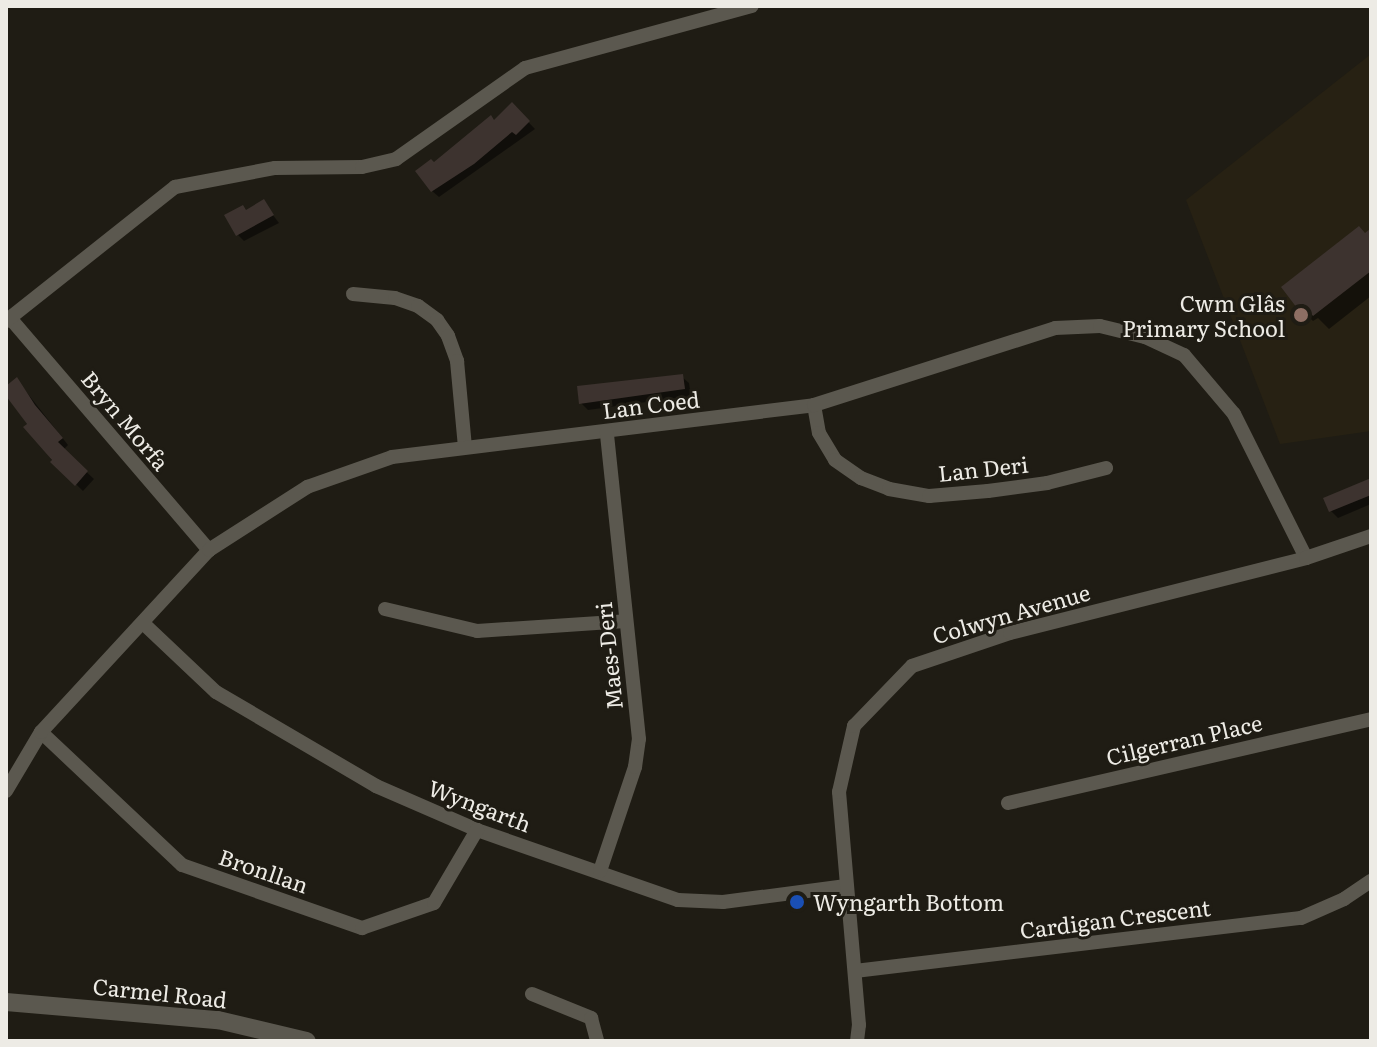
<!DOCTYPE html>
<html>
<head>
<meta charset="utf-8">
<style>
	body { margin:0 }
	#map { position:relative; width:1377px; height:1047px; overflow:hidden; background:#1f1c14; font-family:Literata,serif }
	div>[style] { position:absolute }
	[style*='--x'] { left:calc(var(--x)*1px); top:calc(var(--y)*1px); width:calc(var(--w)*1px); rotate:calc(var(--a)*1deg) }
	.built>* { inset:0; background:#272113 }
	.shadow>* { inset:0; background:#0007 }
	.building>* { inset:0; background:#3d332f }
	.street>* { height:14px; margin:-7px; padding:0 7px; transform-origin:7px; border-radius:7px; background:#5b584f }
	.secondary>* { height:18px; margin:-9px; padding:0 9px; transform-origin:9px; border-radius:9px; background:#5b584f }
	.dots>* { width:22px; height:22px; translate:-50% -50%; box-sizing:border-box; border:4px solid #1f1c14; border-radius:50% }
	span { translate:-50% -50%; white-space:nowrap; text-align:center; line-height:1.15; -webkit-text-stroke:6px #1f1c14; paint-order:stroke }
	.poi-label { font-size:22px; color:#edebe5 }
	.right { translate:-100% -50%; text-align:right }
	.left { translate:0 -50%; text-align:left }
	.street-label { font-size:22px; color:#edebe5 }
	.frame { position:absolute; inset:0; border:8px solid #edebe5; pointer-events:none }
</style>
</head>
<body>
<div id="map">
	<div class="built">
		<div style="clip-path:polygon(1371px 54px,1371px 431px,1280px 444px,1186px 200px)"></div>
	</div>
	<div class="shadow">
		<div style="clip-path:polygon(512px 105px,535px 129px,439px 197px,432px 191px,434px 164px,495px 122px)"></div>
		<div style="clip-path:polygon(263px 202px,279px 223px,244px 241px,238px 235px,247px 212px)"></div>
		<div style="clip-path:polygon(1371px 231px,1371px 296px,1329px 329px,1318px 318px,1313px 321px,1299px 307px)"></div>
		<div style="clip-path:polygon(682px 377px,689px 383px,691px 396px,588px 410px,581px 403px)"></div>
		<div style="clip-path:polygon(17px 380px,68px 445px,63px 450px,94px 479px,83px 491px,53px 462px,6px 393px,6px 388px)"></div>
		<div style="clip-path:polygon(1371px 480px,1371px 504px,1338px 518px,1331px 511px)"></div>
	</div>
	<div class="building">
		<div style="clip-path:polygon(512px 102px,530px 121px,516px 135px,512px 132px,474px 164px,431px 192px,415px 171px,431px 159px,434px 162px,491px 115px,494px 120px)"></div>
		<div style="clip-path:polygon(264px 199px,274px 215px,236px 236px,224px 215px,243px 205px,246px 210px)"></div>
		<div style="clip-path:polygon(1359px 226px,1365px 233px,1371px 228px,1371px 271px,1313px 316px,1303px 304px,1297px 308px,1281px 287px)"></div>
		<div style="clip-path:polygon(683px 374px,685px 389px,579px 404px,577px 386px)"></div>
		<div style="clip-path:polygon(17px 377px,35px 405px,63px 438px,58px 442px,88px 471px,75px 486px,50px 462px,52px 460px,23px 427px,27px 424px,6px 396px,6px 386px)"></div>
		<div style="clip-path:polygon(1371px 478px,1371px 495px,1329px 512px,1323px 498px)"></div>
	</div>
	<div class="street">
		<div style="--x:353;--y:294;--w:42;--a:5.4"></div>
		<div style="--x:395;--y:298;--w:24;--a:19"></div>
		<div style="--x:418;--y:306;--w:24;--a:36"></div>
		<div style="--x:437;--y:320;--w:19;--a:55"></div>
		<div style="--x:448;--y:336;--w:27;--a:70"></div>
		<div style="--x:457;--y:361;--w:86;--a:84.7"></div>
		<div style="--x:10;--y:318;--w:306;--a:49.4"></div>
		<div style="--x:6;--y:321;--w:216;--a:-38.4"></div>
		<div style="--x:175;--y:187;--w:102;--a:-10.8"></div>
		<div style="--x:275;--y:168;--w:87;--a:-0.7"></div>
		<div style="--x:362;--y:167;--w:35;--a:-13"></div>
		<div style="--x:396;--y:159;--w:158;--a:-35.2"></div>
		<div style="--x:525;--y:68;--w:235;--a:-15.3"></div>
		<div style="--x:814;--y:405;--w:28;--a:80"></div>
		<div style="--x:819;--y:433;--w:31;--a:59"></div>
		<div style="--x:835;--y:460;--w:32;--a:35"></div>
		<div style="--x:861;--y:478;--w:30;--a:21"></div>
		<div style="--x:889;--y:489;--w:41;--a:9.9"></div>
		<div style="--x:929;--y:496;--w:59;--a:-4.8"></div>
		<div style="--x:988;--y:491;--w:60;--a:-7.7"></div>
		<div style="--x:1047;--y:483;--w:61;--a:-14.3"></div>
		<div style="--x:385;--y:609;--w:95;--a:13.4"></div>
		<div style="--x:477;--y:631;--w:149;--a:-3.8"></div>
		<div style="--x:144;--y:624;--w:99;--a:43.4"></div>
		<div style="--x:216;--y:692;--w:186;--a:30.4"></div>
		<div style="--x:376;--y:786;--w:110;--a:23.5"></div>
		<div style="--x:477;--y:830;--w:213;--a:19.2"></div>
		<div style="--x:678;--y:900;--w:45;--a:2.5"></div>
		<div style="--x:723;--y:902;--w:124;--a:-7.4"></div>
		<div style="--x:41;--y:732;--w:194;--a:43.3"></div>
		<div style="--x:182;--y:865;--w:191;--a:19.3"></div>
		<div style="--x:362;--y:928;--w:76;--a:-19.1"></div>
		<div style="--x:434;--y:903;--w:85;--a:-59.5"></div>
		<div style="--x:6;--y:791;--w:69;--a:-59.3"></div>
		<div style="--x:41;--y:732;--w:248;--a:-47.3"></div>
		<div style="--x:209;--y:550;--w:117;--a:-32.7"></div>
		<div style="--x:307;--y:487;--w:90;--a:-19.4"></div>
		<div style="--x:392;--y:457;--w:425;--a:-7"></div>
		<div style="--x:814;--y:405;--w:253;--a:-17.7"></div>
		<div style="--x:1055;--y:328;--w:45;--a:-2.5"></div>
		<div style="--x:1100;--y:326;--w:46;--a:13.7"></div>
		<div style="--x:1145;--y:337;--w:43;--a:24.8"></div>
		<div style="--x:1184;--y:355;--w:77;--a:49.7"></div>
		<div style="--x:1234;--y:414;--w:161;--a:63.4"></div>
		<div style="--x:1008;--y:803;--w:373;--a:-13"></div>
		<div style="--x:600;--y:871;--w:110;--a:-71.4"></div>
		<div style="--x:635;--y:767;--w:28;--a:-82"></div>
		<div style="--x:639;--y:739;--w:309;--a:-96"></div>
		<div style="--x:855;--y:971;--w:449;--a:-6.8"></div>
		<div style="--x:1301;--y:918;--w:47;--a:-23.8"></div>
		<div style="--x:1344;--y:899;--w:32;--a:-34"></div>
		<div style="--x:532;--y:994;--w:64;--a:22.1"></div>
		<div style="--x:591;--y:1018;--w:24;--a:75"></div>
		<div style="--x:857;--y:1041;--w:16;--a:-83"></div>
		<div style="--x:859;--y:1025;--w:234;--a:-94.9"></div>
		<div style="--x:839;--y:792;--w:68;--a:-77.2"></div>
		<div style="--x:854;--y:726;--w:83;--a:-46"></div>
		<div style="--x:912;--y:666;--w:103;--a:-18.6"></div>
		<div style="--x:1010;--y:633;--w:305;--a:-14.2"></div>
		<div style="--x:1306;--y:558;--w:69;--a:-18.7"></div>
	</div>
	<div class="secondary">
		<div style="--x:6;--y:1002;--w:213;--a:4.9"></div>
		<div style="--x:218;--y:1020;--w:91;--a:13.3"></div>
	</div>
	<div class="dots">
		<div style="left:1301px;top:315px;background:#8d6e63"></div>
		<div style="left:797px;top:902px;background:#1a4fb4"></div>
	</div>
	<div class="poi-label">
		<span class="right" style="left:1285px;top:315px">Cwm Glâs<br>Primary School</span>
		<span class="left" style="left:813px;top:902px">Wyngarth Bottom</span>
	</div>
	<div class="street-label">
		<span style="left:651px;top:404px;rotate:-7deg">Lan Coed</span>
		<span style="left:126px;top:420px;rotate:50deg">Bryn Morfa</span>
		<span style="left:983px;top:468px;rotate:-6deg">Lan Deri</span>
		<span style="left:1011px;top:613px;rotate:-16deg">Colwyn Avenue</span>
		<span style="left:608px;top:656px;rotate:-96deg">Maes-Deri</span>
		<span style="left:1184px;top:739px;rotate:-13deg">Cilgerran Place</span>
		<span style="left:480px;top:805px;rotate:21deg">Wyngarth</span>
		<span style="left:264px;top:870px;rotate:19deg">Bronllan</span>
		<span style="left:1115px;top:918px;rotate:-7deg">Cardigan Crescent</span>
		<span style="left:160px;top:992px;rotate:6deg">Carmel Road</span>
	</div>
	<div class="frame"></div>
</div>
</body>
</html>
